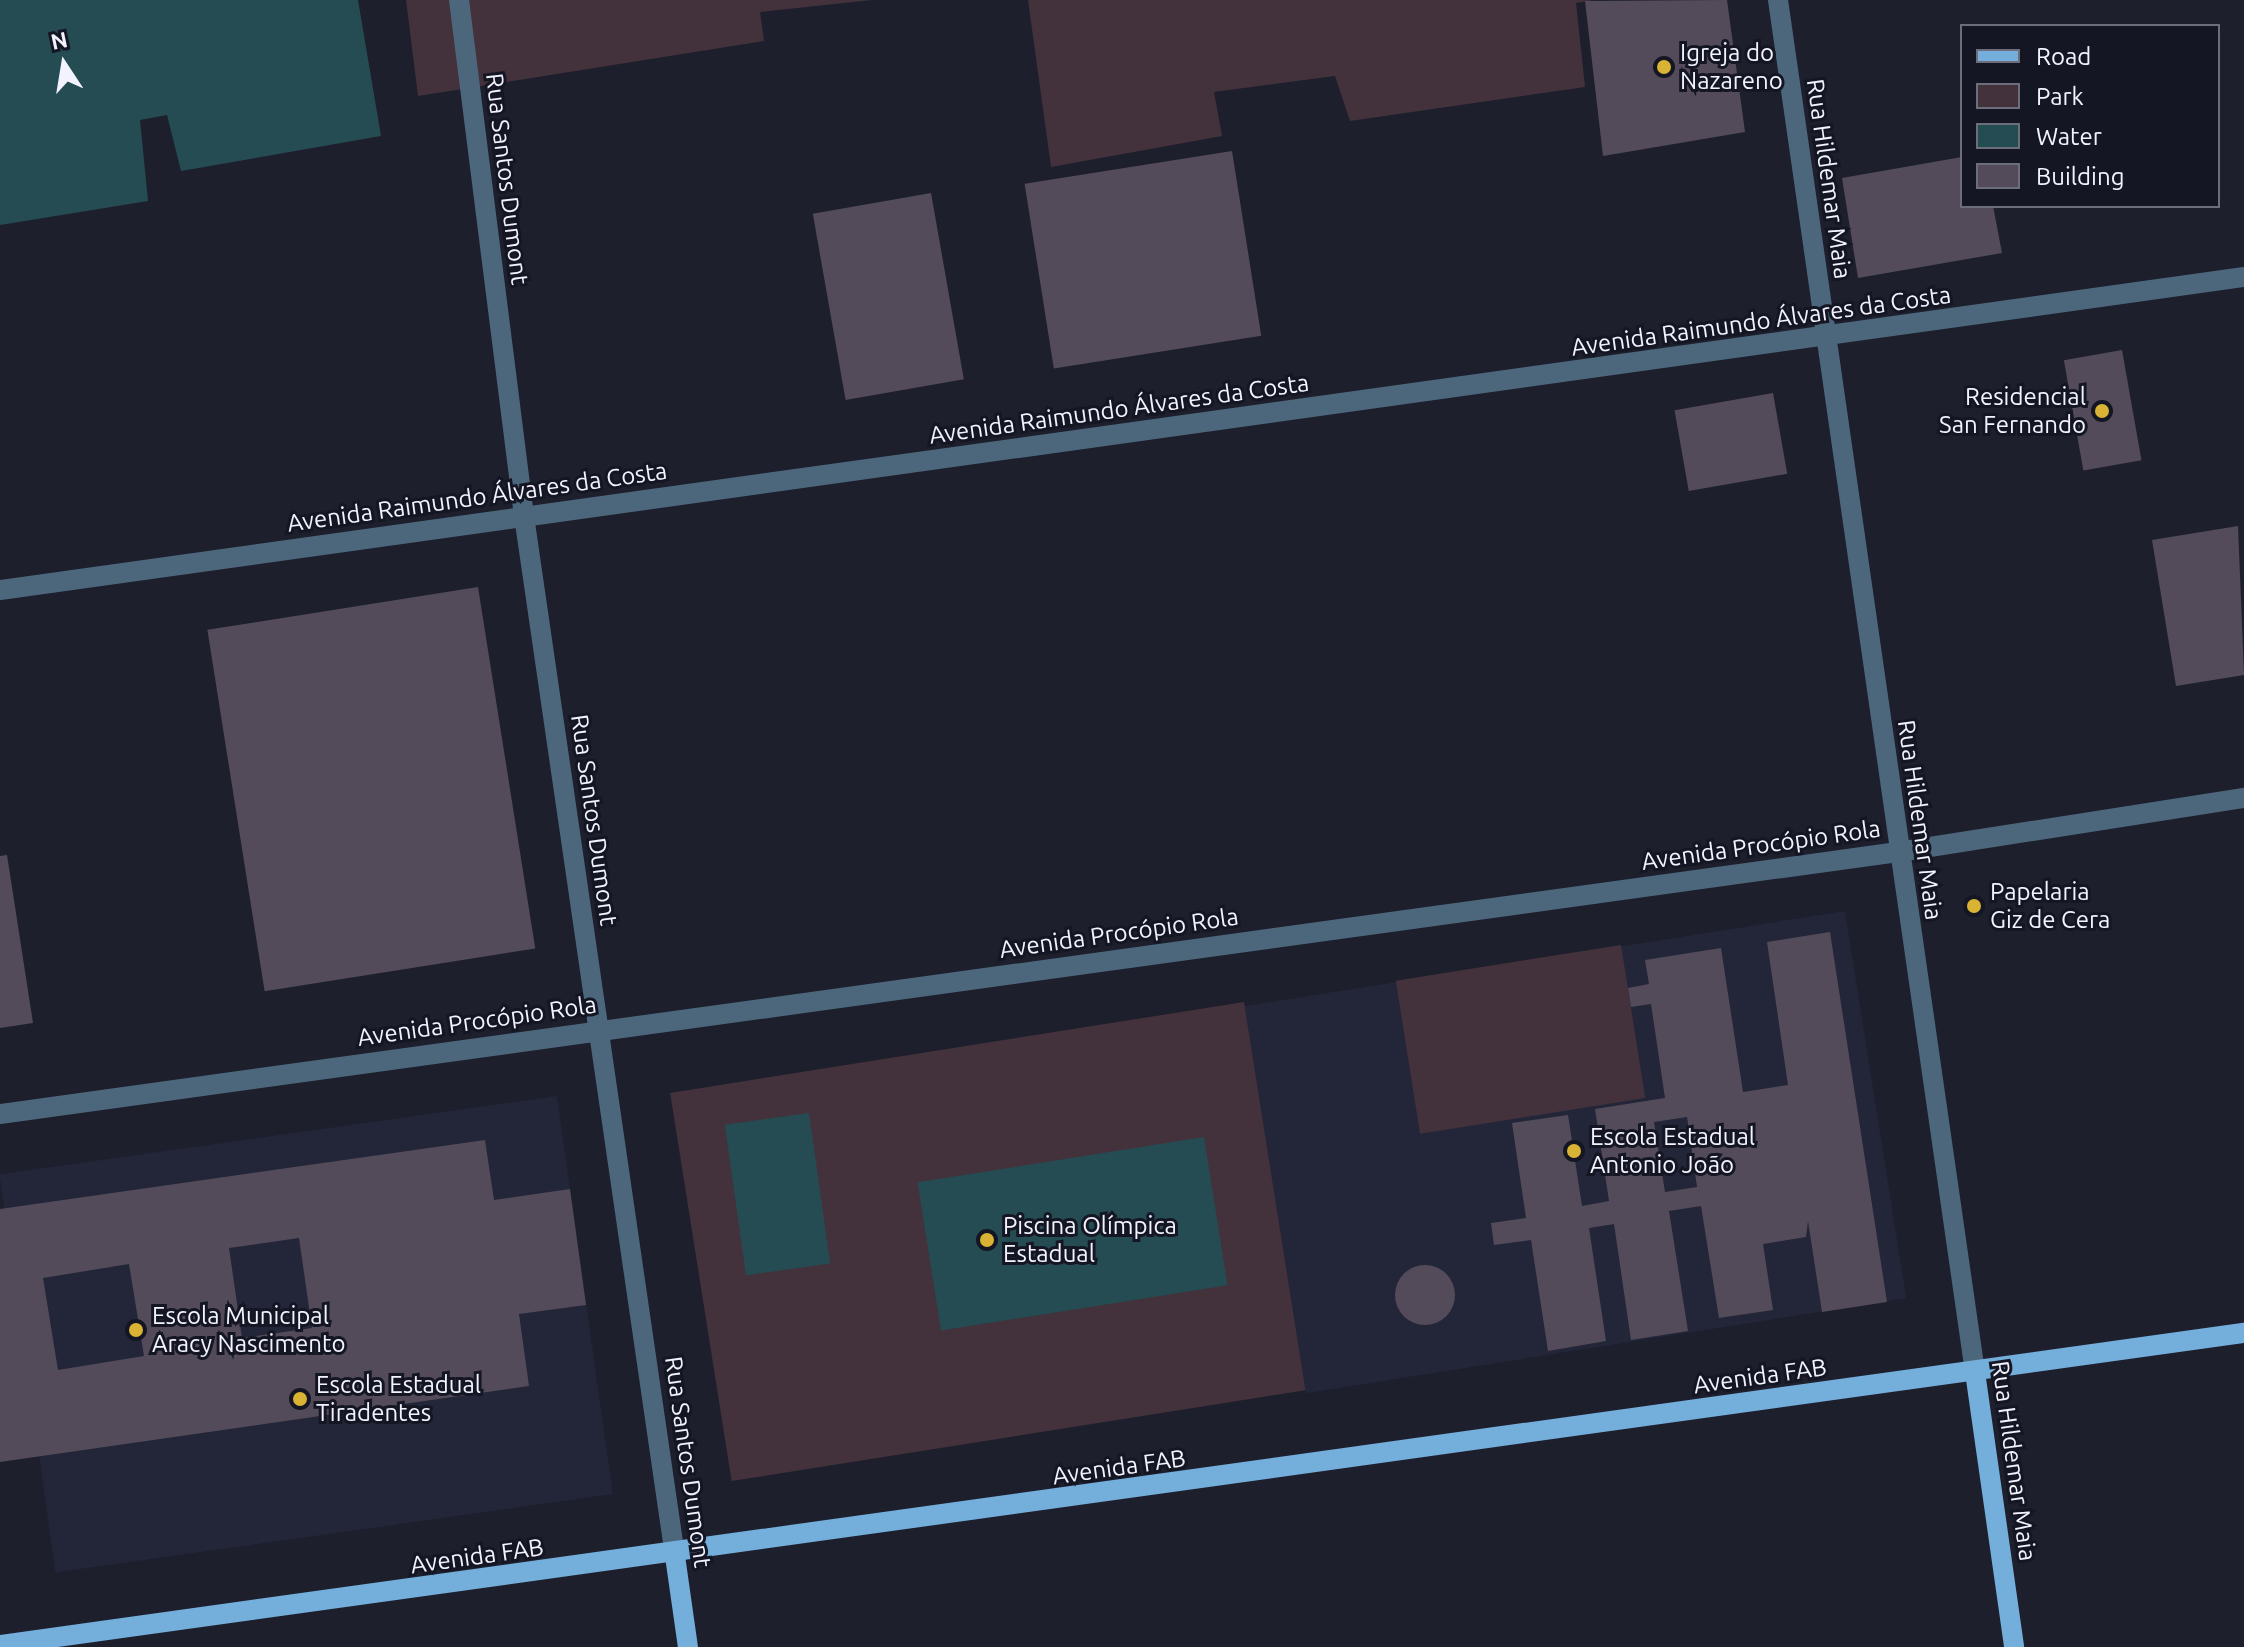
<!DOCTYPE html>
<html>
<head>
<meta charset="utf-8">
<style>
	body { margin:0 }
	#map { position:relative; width:2244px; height:1647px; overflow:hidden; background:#1d1f2d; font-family:Ubuntu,sans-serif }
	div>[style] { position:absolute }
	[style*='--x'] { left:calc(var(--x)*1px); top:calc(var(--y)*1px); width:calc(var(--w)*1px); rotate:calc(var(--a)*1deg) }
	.built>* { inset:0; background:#232539; transform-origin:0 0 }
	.green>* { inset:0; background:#43323b; transform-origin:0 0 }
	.water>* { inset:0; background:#254c52; transform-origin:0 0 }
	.building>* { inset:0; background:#544b5a; transform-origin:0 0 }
	.round { border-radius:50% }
	.minor>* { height:20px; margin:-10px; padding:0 10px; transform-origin:10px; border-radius:10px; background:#4c677c }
	.major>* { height:20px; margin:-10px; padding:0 10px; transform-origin:10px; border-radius:10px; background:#74aedb }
	.dots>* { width:22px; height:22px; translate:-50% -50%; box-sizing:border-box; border:4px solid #141624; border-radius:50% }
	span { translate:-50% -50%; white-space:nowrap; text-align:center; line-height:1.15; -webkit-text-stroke:6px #141624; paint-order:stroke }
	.poi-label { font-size:24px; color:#f2f3fe }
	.left { translate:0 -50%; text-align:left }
	.right { translate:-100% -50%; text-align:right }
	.street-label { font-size:24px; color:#f2f3fe }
	.legend { position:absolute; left:1960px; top:24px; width:260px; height:184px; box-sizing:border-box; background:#141624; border:2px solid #6d6e7b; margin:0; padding:10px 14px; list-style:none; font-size:24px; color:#f2f3fe }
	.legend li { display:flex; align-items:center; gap:16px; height:40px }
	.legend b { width:40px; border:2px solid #6d6e7b }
	.north { position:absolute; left:24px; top:24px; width:80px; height:80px; -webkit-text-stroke:6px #141624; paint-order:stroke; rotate:348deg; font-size:22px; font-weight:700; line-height:32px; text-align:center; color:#f2f3fe }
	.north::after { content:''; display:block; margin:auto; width:28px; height:36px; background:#f2f3fe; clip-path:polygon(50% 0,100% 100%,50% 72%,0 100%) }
</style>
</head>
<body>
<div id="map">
	<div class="built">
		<div style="left:1845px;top:911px;width:392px;height:608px;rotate:81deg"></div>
		<div style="left:557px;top:1096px;width:402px;height:563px;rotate:82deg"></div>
	</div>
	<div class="green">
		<div style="clip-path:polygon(406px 0,872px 0,760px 12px,764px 41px,418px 96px)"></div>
		<div style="clip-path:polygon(1028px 0,1594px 0,1576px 3px,1585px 87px,1350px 121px,1335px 76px,1214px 92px,1222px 136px,1051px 167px)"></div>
		<div style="left:1621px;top:945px;width:155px;height:228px;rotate:81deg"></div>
		<div style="left:1244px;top:1002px;width:393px;height:581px;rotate:81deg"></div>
	</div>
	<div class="water">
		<div style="clip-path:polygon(0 0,358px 0,381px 136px,181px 171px,167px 115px,140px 120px,148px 201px,0 225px)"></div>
		<div style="left:809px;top:1113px;width:152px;height:85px;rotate:82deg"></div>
		<div style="left:1204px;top:1137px;width:150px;height:290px;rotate:81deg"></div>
	</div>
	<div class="building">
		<div style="clip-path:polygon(1727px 0,1745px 132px,1603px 156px,1585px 1px)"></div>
		<div style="left:1232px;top:151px;width:187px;height:210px;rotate:81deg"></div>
		<div style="clip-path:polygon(1962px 157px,1962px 206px,1993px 206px,2002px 253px,1858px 278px,1842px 178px)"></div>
		<div style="left:931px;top:193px;width:189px;height:120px;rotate:80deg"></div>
		<div style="left:2122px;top:350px;width:112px;height:59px;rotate:80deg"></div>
		<div style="left:1773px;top:393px;width:82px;height:100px;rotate:80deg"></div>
		<div style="clip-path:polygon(2238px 526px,2244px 675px,2176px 686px,2152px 540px)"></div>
		<div style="left:478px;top:587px;width:366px;height:274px;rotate:81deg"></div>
		<div style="clip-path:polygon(7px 855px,33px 1023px,0 1028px,0 856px)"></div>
		<div style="clip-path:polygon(evenodd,1830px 932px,1887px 1302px,1822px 1312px,1808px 1221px,1806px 1237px,1763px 1244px,1773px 1310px,1719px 1318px,1701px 1206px,1669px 1211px,1688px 1331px,1631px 1340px,1614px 1224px,1589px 1228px,1606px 1341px,1548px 1351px,1531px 1240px,1494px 1245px,1491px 1223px,1526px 1218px,1512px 1123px,1568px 1115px,1582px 1206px,1609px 1201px,1595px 1109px,1665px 1098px,1651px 1004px,1631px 1007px,1628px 988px,1649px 984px,1645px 960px,1721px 948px,1743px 1092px,1788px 1085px,1767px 942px,1830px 932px,1687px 1117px,1697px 1187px,1665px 1192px,1654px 1122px,1687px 1117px)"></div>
		<div style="clip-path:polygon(evenodd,485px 1140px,494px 1200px,570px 1189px,586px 1305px,519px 1314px,529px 1386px,0 1462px,0 1209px,485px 1140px,299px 1238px,312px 1328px,242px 1338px,229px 1248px,299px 1238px,485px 1140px,129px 1264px,144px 1356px,58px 1370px,43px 1278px,129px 1264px)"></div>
		<div class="round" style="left:1395px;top:1265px;width:60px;height:60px"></div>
	</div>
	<div class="minor">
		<div style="--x:459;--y:0;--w:520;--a:82.82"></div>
		<div style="--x:524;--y:516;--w:1051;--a:81.74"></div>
		<div style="--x:1778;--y:0;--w:1386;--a:81.83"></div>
		<div style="--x:0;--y:590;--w:2266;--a:-7.94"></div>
		<div style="--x:0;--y:1114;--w:1916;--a:-7.86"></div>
		<div style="--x:1898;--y:852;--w:350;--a:-8.9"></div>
	</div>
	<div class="major">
		<div style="--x:1975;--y:1372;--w:278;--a:81.9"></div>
		<div style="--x:675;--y:1556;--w:92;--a:81.9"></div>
		<div style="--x:0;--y:1645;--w:2266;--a:-7.92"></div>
	</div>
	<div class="dots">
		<div style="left:1664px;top:67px;background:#d9b334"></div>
		<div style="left:2102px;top:411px;background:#d9b334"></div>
		<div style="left:1974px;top:906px;background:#d9b334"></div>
		<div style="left:1574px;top:1151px;background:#d9b334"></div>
		<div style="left:987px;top:1240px;background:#d9b334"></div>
		<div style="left:136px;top:1330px;background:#d9b334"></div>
		<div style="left:300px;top:1399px;background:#d9b334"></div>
	</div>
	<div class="poi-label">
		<span class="left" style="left:1680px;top:67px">Igreja do<br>Nazareno</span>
		<span class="right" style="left:2086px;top:411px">Residencial<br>San Fernando</span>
		<span class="left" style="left:1990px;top:906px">Papelaria<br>Giz de Cera</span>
		<span class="left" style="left:1590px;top:1151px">Escola Estadual<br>Antonio João</span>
		<span class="left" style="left:1003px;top:1240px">Piscina Olímpica<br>Estadual</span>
		<span class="left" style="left:152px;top:1330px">Escola Municipal<br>Aracy Nascimento</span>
		<span class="left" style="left:316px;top:1399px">Escola Estadual<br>Tiradentes</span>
	</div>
	<div class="street-label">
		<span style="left:507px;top:179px;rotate:83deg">Rua Santos Dumont</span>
		<span style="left:1829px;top:179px;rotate:82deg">Rua Hildemar Maia</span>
		<span style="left:1761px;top:321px;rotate:-8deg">Avenida Raimundo Álvares da Costa</span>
		<span style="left:1119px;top:409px;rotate:-8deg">Avenida Raimundo Álvares da Costa</span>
		<span style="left:477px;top:497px;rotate:-8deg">Avenida Raimundo Álvares da Costa</span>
		<span style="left:594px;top:820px;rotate:82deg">Rua Santos Dumont</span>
		<span style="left:1920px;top:820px;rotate:82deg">Rua Hildemar Maia</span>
		<span style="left:1761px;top:845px;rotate:-8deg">Avenida Procópio Rola</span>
		<span style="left:1119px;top:933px;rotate:-8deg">Avenida Procópio Rola</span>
		<span style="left:477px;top:1021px;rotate:-8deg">Avenida Procópio Rola</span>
		<span style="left:1760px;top:1376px;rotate:-8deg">Avenida FAB</span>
		<span style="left:2014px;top:1461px;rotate:82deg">Rua Hildemar Maia</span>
		<span style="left:688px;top:1462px;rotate:82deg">Rua Santos Dumont</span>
		<span style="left:1119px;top:1467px;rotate:-8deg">Avenida FAB</span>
		<span style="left:477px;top:1556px;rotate:-8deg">Avenida FAB</span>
	</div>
	<ul class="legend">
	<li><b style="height:10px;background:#74aedb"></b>Road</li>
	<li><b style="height:22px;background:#43323b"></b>Park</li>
	<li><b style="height:22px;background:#254c52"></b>Water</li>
	<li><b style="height:22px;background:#544b5a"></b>Building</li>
	</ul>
	<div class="north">N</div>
</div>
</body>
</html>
